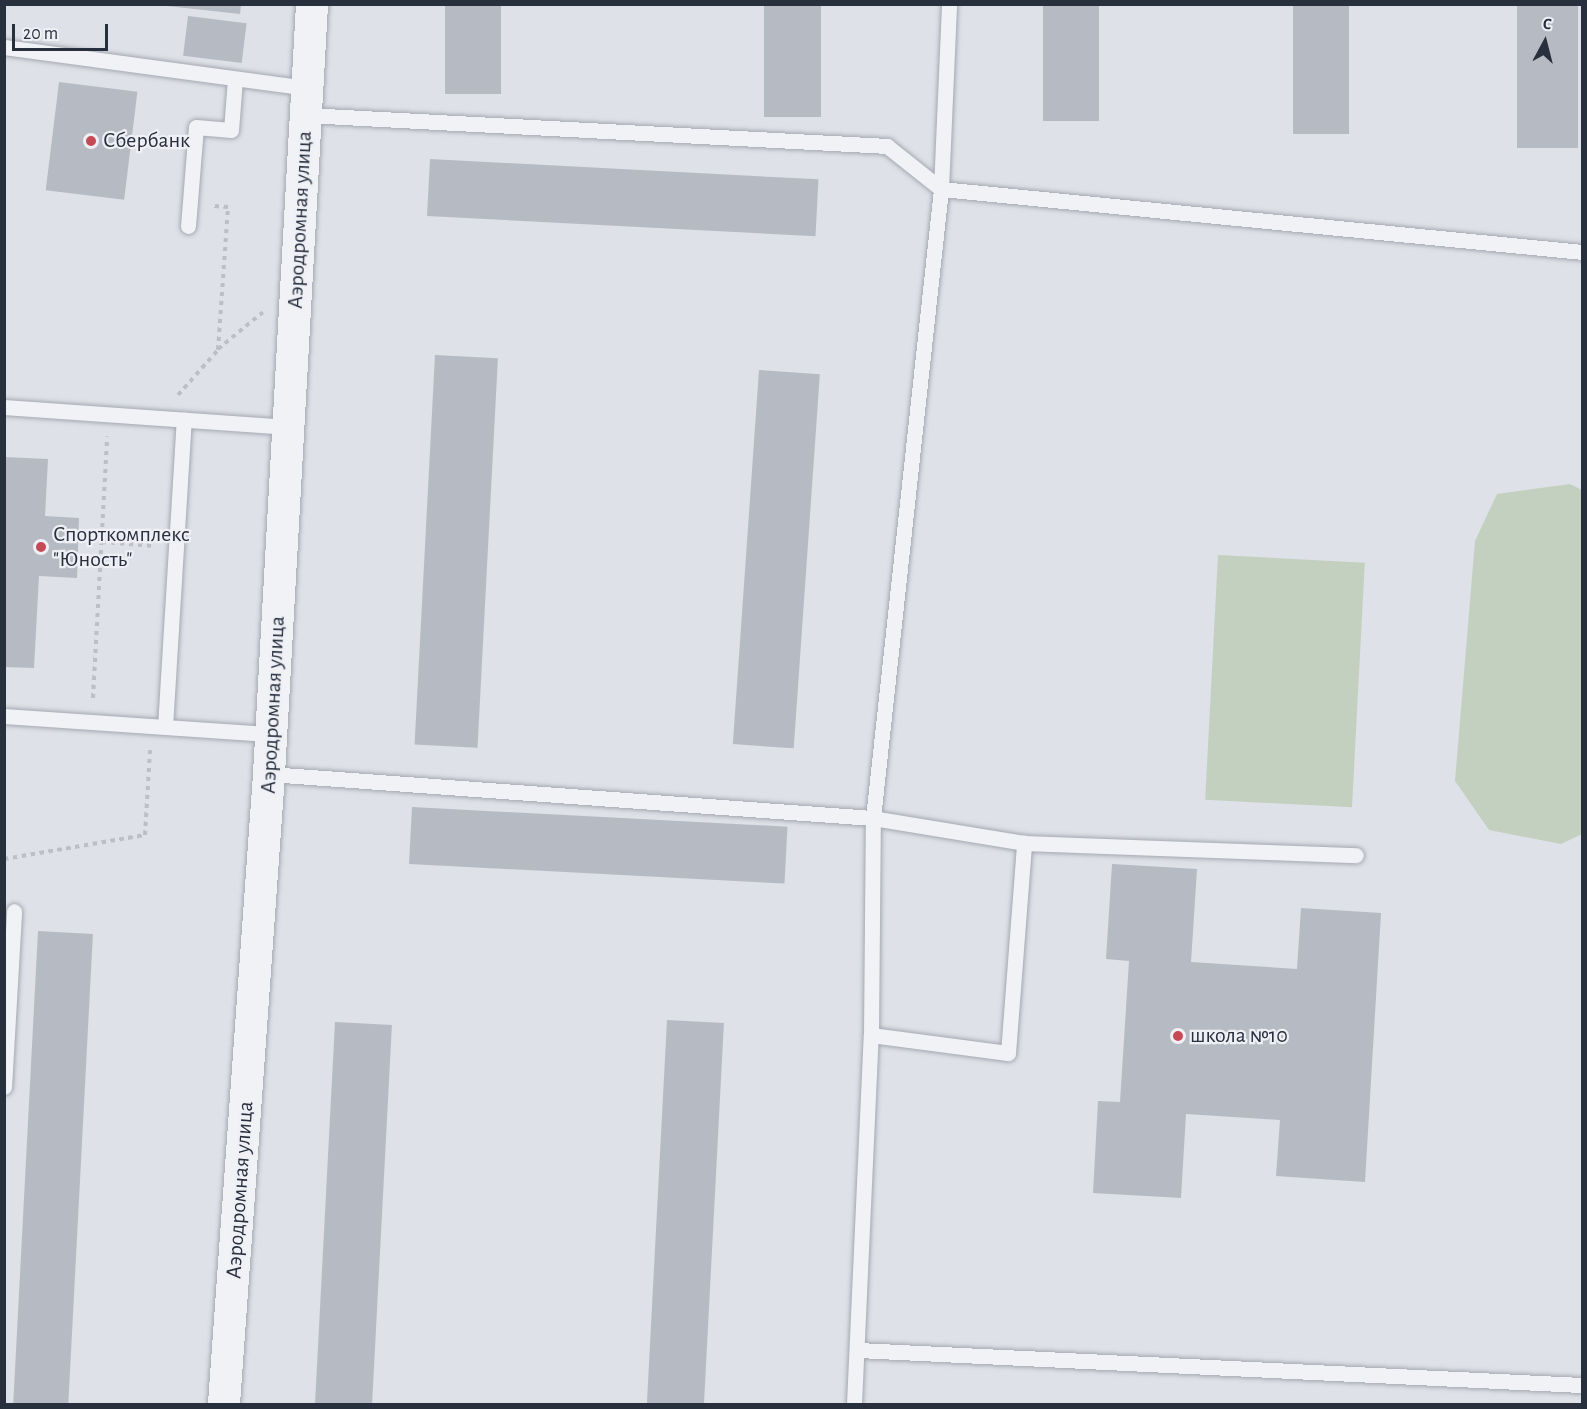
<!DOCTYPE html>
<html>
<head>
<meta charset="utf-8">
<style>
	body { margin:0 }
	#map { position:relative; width:1587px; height:1409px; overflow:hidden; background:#dee1e7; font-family:"Alegreya Sans",sans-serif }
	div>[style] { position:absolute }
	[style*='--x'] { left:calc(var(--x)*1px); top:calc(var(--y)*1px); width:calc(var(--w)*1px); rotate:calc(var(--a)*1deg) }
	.green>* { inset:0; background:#c3d0c0; transform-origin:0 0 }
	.building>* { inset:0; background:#b6bac3; transform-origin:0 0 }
	.path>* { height:4px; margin-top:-2px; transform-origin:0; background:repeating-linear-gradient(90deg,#bdbfc6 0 4.5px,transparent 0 9px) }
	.roads { filter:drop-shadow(0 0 2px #a4a8b1) drop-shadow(0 0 2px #a4a8b1) }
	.service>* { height:15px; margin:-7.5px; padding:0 7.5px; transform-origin:7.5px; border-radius:7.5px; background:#f1f2f6 }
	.minor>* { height:32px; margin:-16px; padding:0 16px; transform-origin:16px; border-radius:16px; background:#f1f2f6 }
	.dots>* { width:16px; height:16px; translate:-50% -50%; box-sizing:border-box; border:3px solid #eef0f5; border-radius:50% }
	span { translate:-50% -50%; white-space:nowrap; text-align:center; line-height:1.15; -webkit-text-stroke:4.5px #eef0f5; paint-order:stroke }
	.poi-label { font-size:22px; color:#282f3d }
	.left { translate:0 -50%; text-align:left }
	.street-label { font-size:22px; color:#282f3d }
	.frame { position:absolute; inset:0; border:6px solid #282f3d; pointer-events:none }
	.north { position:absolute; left:1515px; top:12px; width:60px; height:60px; -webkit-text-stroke:4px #eef0f5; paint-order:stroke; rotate:7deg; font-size:16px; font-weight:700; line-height:24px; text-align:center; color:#282f3d }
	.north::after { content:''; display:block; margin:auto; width:21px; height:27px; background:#282f3d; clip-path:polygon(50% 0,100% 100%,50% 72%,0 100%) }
	.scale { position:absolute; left:12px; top:24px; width:96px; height:27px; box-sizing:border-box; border:3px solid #282f3d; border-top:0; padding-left:8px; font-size:18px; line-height:21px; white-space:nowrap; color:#282f3d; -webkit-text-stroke:4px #eef0f5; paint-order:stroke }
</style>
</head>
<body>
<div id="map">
	<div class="green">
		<div style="clip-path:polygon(1570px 484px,1582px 490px,1582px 834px,1561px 844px,1489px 830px,1455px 781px,1475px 541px,1497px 494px)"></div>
		<div style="left:1218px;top:555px;width:147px;height:245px;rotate:3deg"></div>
	</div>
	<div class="building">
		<div style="left:445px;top:4px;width:56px;height:90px"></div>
		<div style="left:764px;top:4px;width:57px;height:113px"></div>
		<div style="left:1043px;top:4px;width:56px;height:117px"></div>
		<div style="left:1293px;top:4px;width:56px;height:130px"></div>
		<div style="left:1517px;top:4px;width:61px;height:144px"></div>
		<div style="clip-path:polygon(158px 5px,241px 5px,240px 14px)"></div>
		<div style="left:188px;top:16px;width:59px;height:40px;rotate:7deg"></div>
		<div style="left:59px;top:82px;width:79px;height:109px;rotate:7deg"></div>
		<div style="left:430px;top:159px;width:389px;height:57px;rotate:3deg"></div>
		<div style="left:435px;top:355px;width:63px;height:390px;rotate:3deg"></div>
		<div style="left:759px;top:370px;width:61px;height:375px;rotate:4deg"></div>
		<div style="clip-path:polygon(4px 457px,48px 459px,45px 516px,79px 518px,77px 578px,39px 576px,34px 668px,4px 667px)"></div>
		<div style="left:412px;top:807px;width:376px;height:57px;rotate:3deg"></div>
		<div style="clip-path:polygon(1112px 864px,1197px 869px,1191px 962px,1297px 969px,1301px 908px,1381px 913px,1365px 1182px,1276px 1176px,1280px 1120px,1186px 1114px,1181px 1198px,1093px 1193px,1098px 1101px,1120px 1102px,1129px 961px,1106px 959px)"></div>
		<div style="left:38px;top:931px;width:55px;height:474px;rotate:3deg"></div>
		<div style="left:667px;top:1020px;width:57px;height:385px;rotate:3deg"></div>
		<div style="left:335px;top:1022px;width:57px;height:383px;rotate:3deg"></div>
	</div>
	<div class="path">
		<div style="--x:218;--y:349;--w:58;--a:-39.4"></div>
		<div style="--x:178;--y:395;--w:60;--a:-48.4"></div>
		<div style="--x:218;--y:350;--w:143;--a:-86"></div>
		<div style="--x:228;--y:207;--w:14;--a:-176"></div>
		<div style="--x:102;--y:542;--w:53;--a:4.3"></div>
		<div style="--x:93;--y:698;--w:262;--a:-86.9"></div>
		<div style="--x:4;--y:859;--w:143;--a:-9.7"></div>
		<div style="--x:145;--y:835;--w:85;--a:-86.6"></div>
	</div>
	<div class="roads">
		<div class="service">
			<div style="--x:4;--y:47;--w:307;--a:7.7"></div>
			<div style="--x:306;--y:115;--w:582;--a:3.05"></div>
			<div style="--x:887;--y:146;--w:69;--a:38.5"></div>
			<div style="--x:941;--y:189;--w:644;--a:5.61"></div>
			<div style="--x:188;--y:226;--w:99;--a:-85.4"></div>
			<div style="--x:196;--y:127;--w:35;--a:5"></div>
			<div style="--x:231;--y:130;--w:51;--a:-85.5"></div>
			<div style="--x:4;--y:407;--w:285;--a:4"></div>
			<div style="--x:4;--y:716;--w:268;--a:3.9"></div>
			<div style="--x:165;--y:727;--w:308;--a:-86.5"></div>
			<div style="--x:269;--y:774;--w:606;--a:4.17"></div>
			<div style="--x:873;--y:818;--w:153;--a:9.4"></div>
			<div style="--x:1024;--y:843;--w:332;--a:2.1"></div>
			<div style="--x:871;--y:1035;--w:138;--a:7.5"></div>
			<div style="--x:1008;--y:1053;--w:211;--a:-85.6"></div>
			<div style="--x:4;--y:1087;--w:176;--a:-86.7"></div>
			<div style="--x:858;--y:1350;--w:725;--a:2.77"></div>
			<div style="--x:854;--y:1404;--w:369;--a:-87.4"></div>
			<div style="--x:871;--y:1035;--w:217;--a:-89.5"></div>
			<div style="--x:873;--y:818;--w:633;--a:-83.83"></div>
			<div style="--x:941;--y:189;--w:185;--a:-87.5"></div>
		</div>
		<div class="minor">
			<div style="--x:224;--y:1404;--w:632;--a:-85.91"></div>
			<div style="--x:269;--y:774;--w:771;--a:-86.8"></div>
		</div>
	</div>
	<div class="dots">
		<div style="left:91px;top:141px;background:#c64a55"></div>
		<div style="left:41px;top:547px;background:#c64a55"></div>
		<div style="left:1178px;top:1036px;background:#c64a55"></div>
	</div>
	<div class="poi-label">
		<span class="left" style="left:103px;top:141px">Сбербанк</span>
		<span class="left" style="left:53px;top:547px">Спорткомплекс<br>"Юность"</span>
		<span class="left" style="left:1190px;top:1036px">школа №10</span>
	</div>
	<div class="street-label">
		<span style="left:300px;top:220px;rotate:-87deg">Аэродромная улица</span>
		<span style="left:273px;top:705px;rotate:-87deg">Аэродромная улица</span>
		<span style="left:240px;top:1190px;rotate:-86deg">Аэродромная улица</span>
	</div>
	<div class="frame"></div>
	<div class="north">С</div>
	<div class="scale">20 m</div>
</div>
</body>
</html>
